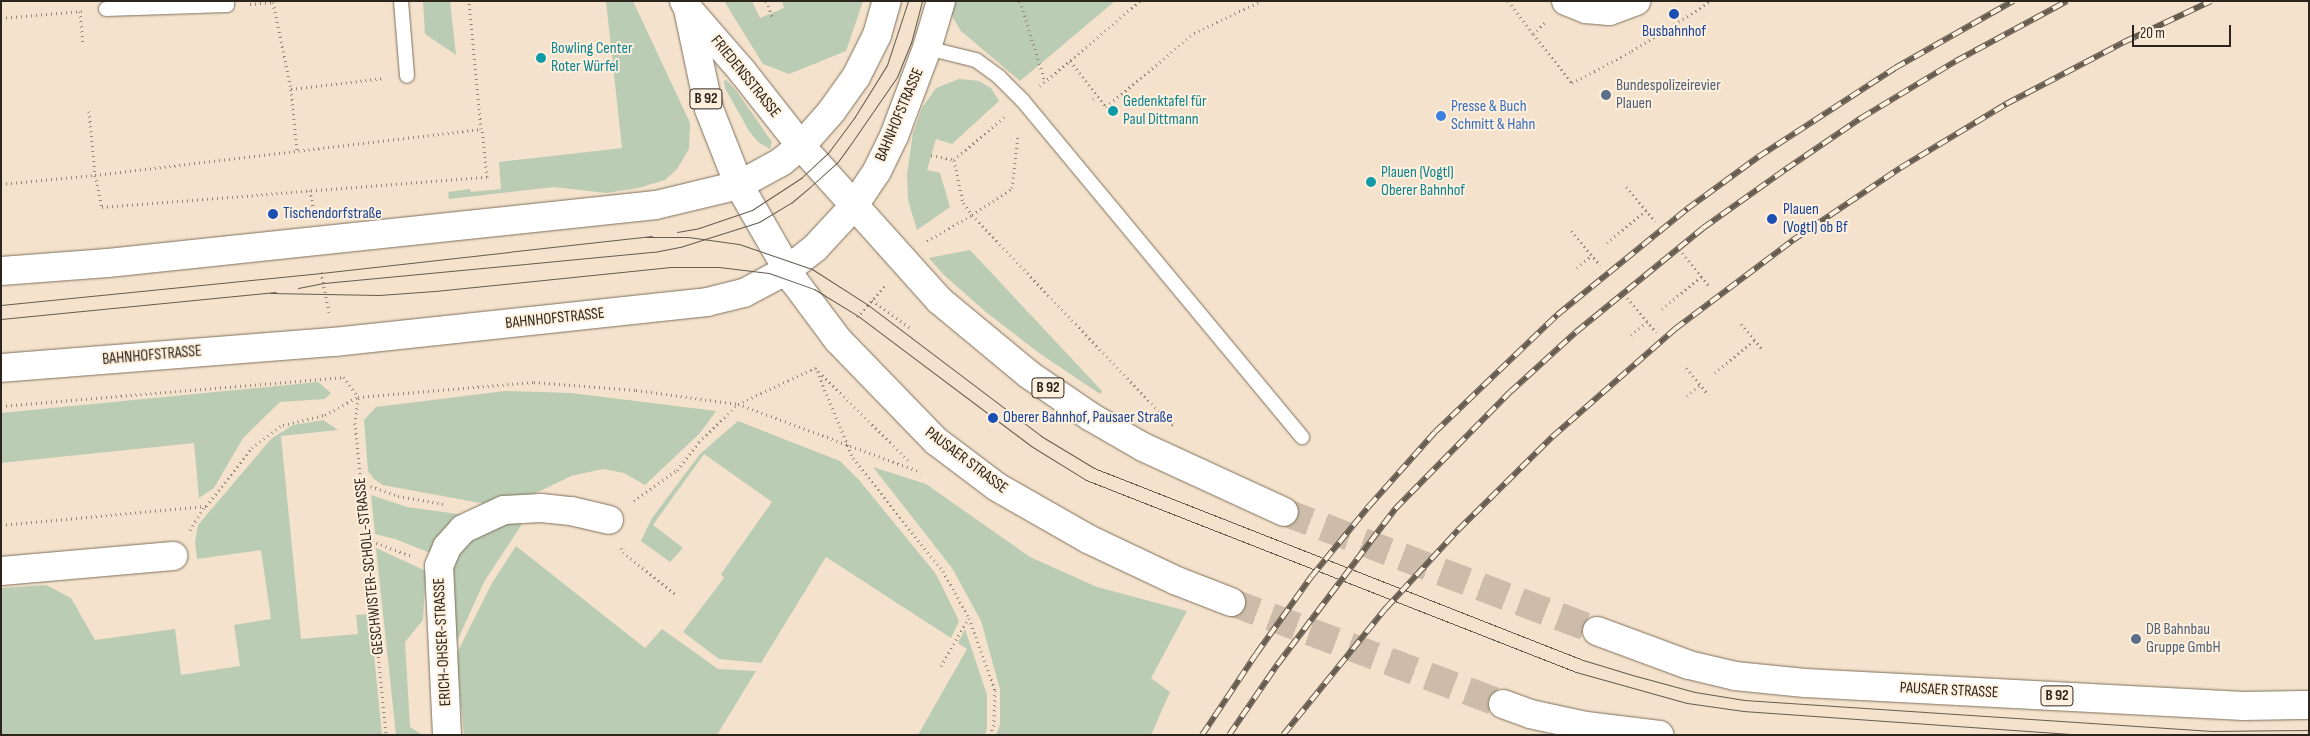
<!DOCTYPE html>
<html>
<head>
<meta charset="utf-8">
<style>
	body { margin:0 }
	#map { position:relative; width:2310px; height:736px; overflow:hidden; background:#f4e2cc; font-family:"Sofia Sans Condensed",sans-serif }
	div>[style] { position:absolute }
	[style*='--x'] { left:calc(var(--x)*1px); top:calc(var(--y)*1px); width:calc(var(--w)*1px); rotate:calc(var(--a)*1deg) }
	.green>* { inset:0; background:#baccb3 }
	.primary-tunnel>* { height:28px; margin-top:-14px; transform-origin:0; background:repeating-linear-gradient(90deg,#ccbca9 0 28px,transparent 0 42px) }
	.path>* { height:3px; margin-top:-1.5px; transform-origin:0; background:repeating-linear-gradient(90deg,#948778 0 1px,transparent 0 5px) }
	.roads { filter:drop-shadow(0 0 1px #7f6f5b) drop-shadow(0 0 1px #7f6f5b) }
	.lane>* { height:14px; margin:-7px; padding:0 7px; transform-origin:7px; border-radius:7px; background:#fff }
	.street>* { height:28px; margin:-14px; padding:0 14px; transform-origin:14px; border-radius:14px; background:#fff }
	.secondary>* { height:28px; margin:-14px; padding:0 14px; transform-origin:14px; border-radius:14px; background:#fff }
	.primary>* { height:28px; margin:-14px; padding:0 14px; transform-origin:14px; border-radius:14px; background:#fff }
	.tram>* { height:1px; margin:-0.5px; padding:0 0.5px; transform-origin:0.5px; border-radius:0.5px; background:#665c50 }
	.rail>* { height:5.5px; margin-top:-2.75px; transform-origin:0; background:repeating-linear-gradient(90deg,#fff0de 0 11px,#665c50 0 22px); box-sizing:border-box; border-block:1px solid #665c50 }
	.dots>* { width:14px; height:14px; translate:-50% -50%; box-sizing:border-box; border:2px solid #fff0de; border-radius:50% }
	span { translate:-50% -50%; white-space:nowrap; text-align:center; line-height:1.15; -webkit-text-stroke:4px #fff0de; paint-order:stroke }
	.shield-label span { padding:1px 4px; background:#fff0de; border:1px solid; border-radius:4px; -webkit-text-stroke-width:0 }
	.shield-label { font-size:15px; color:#2c251d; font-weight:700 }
	.transit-label { font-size:16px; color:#164399 }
	.left { translate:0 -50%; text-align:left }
	.culture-label { font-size:16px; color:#0d838f }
	.street-label { font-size:16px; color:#2c251d }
	.service-label { font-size:16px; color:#4e5e75 }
	.shop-label { font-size:16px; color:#366cbe }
	.frame { position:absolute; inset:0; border:2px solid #2c251d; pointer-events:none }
	.scale { position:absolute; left:2132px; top:25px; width:99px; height:22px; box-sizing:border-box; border:2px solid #2c251d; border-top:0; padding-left:6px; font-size:15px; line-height:18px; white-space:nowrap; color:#2c251d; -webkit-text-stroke:4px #fff0de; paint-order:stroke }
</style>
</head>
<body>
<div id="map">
	<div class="green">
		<div style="clip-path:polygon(423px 1px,450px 1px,456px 55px,425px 34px)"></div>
		<div style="clip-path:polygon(606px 1px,633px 1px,690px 123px,689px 149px,677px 169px,665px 180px,638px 188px,606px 193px,554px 187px,449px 199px,448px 192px,470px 189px,471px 192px,501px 189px,499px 162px,622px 148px)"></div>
		<div style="clip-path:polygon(724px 1px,752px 1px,760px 18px,784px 8px,782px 1px,863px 1px,846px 51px,789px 74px,763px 64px)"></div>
		<div style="clip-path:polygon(953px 1px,1115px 1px,1020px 81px,961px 31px,952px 16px)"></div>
		<div style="clip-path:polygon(959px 79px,979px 81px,991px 88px,999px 101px,952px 144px,936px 139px,927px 170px,940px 173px,950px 207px,917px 230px,908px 200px,907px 174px,913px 133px,922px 108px,936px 88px)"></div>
		<div style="clip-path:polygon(726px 80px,735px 89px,772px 142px,770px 149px,758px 142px,749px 131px,725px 88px,724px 81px)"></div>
		<div style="clip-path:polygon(970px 250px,1102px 391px,1100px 394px,1039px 353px,987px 313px,944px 275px,929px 258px)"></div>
		<div style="clip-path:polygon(318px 382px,331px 393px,325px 399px,280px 402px,243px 438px,214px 488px,199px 498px,194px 443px,1px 463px,1px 413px)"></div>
		<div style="clip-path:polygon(505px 391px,571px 393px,716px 411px,700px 433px,645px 485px,624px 473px,603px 469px,571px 476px,536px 493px,491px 505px,383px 485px,374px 479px,368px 471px,364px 420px,376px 407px)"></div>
		<div style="clip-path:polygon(323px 420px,338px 430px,281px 436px,301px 639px,358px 634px,356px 615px,370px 614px,382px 735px,1px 735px,1px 588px,46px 585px,71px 598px,95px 640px,175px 629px,181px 675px,240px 666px,234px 625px,271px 619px,261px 550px,197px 559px,195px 542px,198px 525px,271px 439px,293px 425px)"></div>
		<div style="clip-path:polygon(738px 421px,840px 461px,859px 480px,936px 574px,959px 621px,951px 638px,826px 557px,761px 663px,719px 659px,683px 632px,724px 578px,721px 574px,772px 502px,704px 454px,653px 525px,683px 548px,670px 562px,641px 541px,652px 518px,700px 454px)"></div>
		<div style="clip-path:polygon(873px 467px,926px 484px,1030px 557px,1097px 587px,1187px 611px,1151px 678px,1170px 692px,1151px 735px,996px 735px,1000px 725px,1000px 689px,981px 621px,952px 568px)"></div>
		<div style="clip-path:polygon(371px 495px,407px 507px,465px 515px,433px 554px,395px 539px,375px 534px)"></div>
		<div style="clip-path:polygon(524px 521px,484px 582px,453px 650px,452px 559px,467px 540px,505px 522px)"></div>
		<div style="clip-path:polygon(516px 546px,645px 648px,662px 629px,718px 669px,756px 671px,717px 735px,464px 735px,456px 655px,492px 583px)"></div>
		<div style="clip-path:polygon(376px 548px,426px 571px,423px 620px,405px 642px,410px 727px,423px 735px,396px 735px)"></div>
		<div style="clip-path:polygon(965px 629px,987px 695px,987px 728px,985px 735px,918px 735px,967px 649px,958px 643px)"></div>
	</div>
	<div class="primary-tunnel">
		<div style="--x:1284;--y:512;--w:335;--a:20.8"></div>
		<div style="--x:1231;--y:602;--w:290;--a:20.6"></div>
	</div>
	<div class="path">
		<div style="--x:766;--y:1;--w:18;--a:68"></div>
		<div style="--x:1020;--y:1;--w:85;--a:72.8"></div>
		<div style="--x:1508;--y:1;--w:41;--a:52.9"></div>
		<div style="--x:1533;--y:34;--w:16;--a:-45"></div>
		<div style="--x:250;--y:4;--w:23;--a:-5"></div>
		<div style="--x:273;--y:2;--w:89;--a:78.3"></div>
		<div style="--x:291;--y:89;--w:62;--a:84.5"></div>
		<div style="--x:80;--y:11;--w:33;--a:85"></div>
		<div style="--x:1;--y:18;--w:81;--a:-4.9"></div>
		<div style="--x:1533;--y:34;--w:63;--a:51.5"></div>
		<div style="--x:1572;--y:83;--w:68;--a:-28.1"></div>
		<div style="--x:1632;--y:51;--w:93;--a:-32.3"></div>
		<div style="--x:1070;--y:61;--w:58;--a:52"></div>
		<div style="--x:1106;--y:107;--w:115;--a:-40.1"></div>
		<div style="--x:1194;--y:33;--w:74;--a:-25.5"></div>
		<div style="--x:1040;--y:86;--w:131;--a:-40.4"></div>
		<div style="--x:291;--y:89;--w:94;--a:-6.7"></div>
		<div style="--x:1093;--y:99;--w:5;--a:-37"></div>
		<div style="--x:89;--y:111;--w:64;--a:84.6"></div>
		<div style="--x:95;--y:175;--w:33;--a:78"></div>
		<div style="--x:102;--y:207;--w:386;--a:-4.5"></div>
		<div style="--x:487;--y:177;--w:49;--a:-95.8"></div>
		<div style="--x:931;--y:155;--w:24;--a:12"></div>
		<div style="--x:954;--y:160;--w:44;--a:78.2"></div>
		<div style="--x:963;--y:203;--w:15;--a:53"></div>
		<div style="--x:972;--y:215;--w:284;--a:46.4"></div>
		<div style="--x:1168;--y:421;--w:9;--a:36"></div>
		<div style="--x:954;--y:160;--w:67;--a:-40.8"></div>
		<div style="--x:1;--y:184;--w:94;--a:-5.5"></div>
		<div style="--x:95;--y:175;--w:389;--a:-6.8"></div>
		<div style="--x:481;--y:129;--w:129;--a:-95.4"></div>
		<div style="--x:1626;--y:187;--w:45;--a:49.5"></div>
		<div style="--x:310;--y:190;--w:21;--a:79"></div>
		<div style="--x:1571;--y:231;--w:45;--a:49.5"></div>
		<div style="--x:927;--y:241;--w:52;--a:-30"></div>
		<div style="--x:972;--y:215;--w:48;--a:-34"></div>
		<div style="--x:1012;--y:188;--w:53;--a:-83.5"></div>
		<div style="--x:1607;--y:243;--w:51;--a:-40.2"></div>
		<div style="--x:1682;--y:253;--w:44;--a:50.5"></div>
		<div style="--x:1577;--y:268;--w:20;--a:-41"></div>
		<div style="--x:321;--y:272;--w:41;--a:78.7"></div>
		<div style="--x:1627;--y:298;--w:45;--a:49.5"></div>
		<div style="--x:872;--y:300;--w:49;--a:35.9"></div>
		<div style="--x:1662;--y:309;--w:52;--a:-39.5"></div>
		<div style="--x:857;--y:317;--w:42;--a:-47.9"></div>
		<div style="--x:1741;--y:324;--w:34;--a:50"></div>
		<div style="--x:1631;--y:335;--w:21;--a:-39"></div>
		<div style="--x:815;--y:368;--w:132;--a:44.7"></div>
		<div style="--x:1686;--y:368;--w:35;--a:50"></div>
		<div style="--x:817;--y:371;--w:94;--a:67.5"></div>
		<div style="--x:853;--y:458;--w:144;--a:51.5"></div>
		<div style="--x:943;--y:571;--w:54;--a:61"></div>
		<div style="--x:969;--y:618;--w:77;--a:70.1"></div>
		<div style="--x:995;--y:690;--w:35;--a:92"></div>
		<div style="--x:994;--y:725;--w:11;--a:112"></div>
		<div style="--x:1715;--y:373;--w:51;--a:-40.2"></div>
		<div style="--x:343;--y:377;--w:25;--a:53"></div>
		<div style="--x:1687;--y:396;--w:17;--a:-40"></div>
		<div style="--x:358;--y:398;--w:25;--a:97"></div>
		<div style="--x:355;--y:423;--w:314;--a:84.3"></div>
		<div style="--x:1;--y:406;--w:343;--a:-4.8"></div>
		<div style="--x:361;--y:483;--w:39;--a:19"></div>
		<div style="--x:398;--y:496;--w:47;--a:9.9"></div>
		<div style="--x:634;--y:501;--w:53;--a:-35.8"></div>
		<div style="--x:677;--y:470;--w:36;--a:-52"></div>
		<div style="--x:699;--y:442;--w:54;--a:-44.3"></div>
		<div style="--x:738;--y:404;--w:85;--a:-25.1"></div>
		<div style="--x:815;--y:368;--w:5;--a:-53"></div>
		<div style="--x:1;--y:525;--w:206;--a:-5.3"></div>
		<div style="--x:206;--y:506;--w:74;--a:-51.6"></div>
		<div style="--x:252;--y:448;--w:39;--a:-37"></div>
		<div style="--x:283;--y:425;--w:43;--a:-13.4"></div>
		<div style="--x:325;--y:415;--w:38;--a:-29"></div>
		<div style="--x:358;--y:397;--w:177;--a:-4.9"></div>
		<div style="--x:534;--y:382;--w:102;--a:4.5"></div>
		<div style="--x:636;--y:390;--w:103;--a:7.8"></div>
		<div style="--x:738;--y:404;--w:195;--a:20.4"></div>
		<div style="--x:190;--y:530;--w:28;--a:-58"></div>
		<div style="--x:367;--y:539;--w:47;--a:21.1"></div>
		<div style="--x:621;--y:548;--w:4;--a:63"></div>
		<div style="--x:623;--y:552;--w:67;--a:38.9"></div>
		<div style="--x:941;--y:666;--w:54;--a:-60.1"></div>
	</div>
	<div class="roads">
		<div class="lane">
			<div style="--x:401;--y:1;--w:75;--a:85.4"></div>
			<div style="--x:106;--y:9;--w:121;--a:-1.9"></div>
			<div style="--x:227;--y:5;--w:4;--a:-90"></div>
			<div style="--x:927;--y:48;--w:50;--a:13.8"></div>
			<div style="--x:976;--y:60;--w:29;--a:36"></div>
			<div style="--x:999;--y:77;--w:34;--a:45"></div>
			<div style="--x:1023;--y:101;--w:437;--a:50.3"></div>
		</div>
		<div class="street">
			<div style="--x:1566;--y:1;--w:22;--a:22"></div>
			<div style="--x:1586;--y:9;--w:23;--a:5"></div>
			<div style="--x:1609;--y:11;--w:29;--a:-20"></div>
			<div style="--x:801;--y:146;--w:45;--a:-48.6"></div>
			<div style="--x:831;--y:112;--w:43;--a:-54.5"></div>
			<div style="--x:856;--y:77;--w:47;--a:-63.4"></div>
			<div style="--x:877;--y:35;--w:35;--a:-74"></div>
			<div style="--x:853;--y:207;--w:43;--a:-56.3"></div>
			<div style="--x:877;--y:171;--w:39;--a:-64"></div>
			<div style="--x:894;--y:136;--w:94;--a:-69.4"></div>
			<div style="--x:927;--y:48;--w:49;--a:-73.4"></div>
			<div style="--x:1;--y:571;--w:173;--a:-5"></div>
			<div style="--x:447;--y:735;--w:169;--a:-92.7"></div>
			<div style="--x:439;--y:566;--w:21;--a:-67"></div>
			<div style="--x:447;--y:547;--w:24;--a:-48"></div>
			<div style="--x:463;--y:529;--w:45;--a:-24.9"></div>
			<div style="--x:504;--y:510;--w:37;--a:-3"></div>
			<div style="--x:541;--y:508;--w:30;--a:6"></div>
			<div style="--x:571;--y:511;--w:39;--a:13"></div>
		</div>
		<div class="secondary">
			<div style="--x:1;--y:271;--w:107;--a:-4.3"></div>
			<div style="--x:108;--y:263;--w:551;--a:-6.04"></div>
			<div style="--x:656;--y:205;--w:85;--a:-13.5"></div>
			<div style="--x:739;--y:185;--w:48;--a:-28.7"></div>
			<div style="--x:781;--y:162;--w:26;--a:-39"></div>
			<div style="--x:1;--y:368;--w:334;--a:-4.5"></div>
			<div style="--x:334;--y:342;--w:375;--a:-6.1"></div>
			<div style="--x:707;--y:302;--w:38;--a:-14"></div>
			<div style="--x:744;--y:293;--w:49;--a:-28.1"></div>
			<div style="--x:787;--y:270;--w:36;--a:-38"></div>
			<div style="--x:815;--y:248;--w:56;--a:-47.2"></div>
		</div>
		<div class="primary">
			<div style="--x:684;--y:1;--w:9;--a:63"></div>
			<div style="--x:688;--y:9;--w:102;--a:78.1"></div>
			<div style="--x:709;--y:109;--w:82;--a:68.5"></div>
			<div style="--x:739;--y:185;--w:111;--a:60.2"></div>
			<div style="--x:794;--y:281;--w:74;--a:53.3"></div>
			<div style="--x:838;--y:340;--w:141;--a:45.9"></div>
			<div style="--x:936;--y:441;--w:76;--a:37"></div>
			<div style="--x:997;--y:487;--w:105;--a:29.7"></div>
			<div style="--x:1088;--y:539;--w:98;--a:25.3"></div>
			<div style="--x:1177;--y:581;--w:58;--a:21.3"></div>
			<div style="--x:689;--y:10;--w:81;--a:49"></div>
			<div style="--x:742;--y:71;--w:95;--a:51.8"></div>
			<div style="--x:801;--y:146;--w:207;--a:48.1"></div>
			<div style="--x:939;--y:300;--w:116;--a:39.7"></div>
			<div style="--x:1028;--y:374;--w:76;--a:34.3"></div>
			<div style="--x:1091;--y:417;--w:60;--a:30"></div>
			<div style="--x:1143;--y:447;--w:155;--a:24.7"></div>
			<div style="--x:1597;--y:631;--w:98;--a:20.3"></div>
			<div style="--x:1689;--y:665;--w:47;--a:13.4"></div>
			<div style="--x:1735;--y:676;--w:70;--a:5.7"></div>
			<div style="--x:1805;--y:683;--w:439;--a:3"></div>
			<div style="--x:2243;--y:706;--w:66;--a:-0.9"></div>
			<div style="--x:1503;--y:704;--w:29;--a:20"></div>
			<div style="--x:1530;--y:714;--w:57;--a:12.1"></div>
			<div style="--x:1586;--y:726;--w:74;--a:7"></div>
		</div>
	</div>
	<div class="tram">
		<div style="--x:677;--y:232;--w:22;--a:-10"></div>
		<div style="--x:699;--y:228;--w:56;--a:-18.8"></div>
		<div style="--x:752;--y:210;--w:59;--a:-33.1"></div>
		<div style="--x:801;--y:178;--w:37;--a:-43"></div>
		<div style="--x:828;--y:153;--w:44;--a:-53.4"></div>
		<div style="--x:854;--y:118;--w:62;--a:-58.1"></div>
		<div style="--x:887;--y:65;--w:67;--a:-71.8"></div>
		<div style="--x:646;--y:237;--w:42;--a:0"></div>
		<div style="--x:688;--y:237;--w:51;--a:7.8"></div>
		<div style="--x:739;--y:244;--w:77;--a:18.9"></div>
		<div style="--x:812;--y:269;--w:67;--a:32.7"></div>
		<div style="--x:868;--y:305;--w:217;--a:37.1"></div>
		<div style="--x:1041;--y:436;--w:62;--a:31.1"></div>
		<div style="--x:1094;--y:468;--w:525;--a:21.44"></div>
		<div style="--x:1583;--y:660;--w:55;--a:16.8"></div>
		<div style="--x:1636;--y:676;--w:61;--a:15.2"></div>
		<div style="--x:1695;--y:692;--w:50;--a:9.3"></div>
		<div style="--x:1744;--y:700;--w:469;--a:3.8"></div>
		<div style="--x:2212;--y:731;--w:97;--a:-0.6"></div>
		<div style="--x:298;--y:288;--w:26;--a:-11"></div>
		<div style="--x:324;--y:283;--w:331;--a:-5.4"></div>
		<div style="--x:654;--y:252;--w:26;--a:-11"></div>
		<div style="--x:680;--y:247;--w:83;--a:-17.6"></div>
		<div style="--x:759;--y:222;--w:37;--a:-31"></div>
		<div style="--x:791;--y:203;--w:25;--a:-40"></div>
		<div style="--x:810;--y:187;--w:36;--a:-42"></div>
		<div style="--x:837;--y:163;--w:19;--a:-54"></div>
		<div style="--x:848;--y:148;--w:86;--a:-55.4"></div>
		<div style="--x:897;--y:77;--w:37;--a:-68"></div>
		<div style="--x:911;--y:43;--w:43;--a:-75.3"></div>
		<div style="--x:270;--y:293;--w:109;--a:1.1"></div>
		<div style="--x:379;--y:295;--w:56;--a:-4.1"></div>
		<div style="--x:435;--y:291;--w:237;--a:-5.8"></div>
		<div style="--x:671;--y:267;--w:48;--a:0"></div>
		<div style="--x:719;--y:267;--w:50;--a:6.8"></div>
		<div style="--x:769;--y:273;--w:48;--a:19.6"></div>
		<div style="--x:814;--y:289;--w:52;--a:31.5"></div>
		<div style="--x:858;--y:316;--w:216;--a:36.9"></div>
		<div style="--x:1031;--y:446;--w:65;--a:31.7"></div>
		<div style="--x:1086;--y:480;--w:526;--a:21.4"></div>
		<div style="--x:1576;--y:672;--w:115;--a:15.6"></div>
		<div style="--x:1687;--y:703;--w:57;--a:8.1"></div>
		<div style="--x:1743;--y:711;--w:346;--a:4"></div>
		<div style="--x:1;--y:305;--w:322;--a:-5.7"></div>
		<div style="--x:321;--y:273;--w:333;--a:-6.4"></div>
		<div style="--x:1;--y:319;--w:276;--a:-5.6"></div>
	</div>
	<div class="rail">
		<div style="--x:1202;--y:735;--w:97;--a:-56.3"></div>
		<div style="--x:1256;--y:654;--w:95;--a:-54.5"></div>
		<div style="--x:1311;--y:577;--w:92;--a:-50.8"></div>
		<div style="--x:1369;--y:506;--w:99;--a:-48.3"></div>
		<div style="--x:1435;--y:432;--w:169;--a:-43.8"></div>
		<div style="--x:1557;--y:315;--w:168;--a:-39.2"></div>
		<div style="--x:1687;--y:209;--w:88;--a:-36.2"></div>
		<div style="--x:1758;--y:157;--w:163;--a:-33"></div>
		<div style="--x:1895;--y:68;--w:136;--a:-29.6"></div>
		<div style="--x:1229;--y:735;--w:85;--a:-55.6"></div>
		<div style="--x:1277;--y:665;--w:196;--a:-52.9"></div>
		<div style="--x:1395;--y:509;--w:164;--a:-45.5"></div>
		<div style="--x:1510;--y:392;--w:89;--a:-42.3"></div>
		<div style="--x:1576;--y:332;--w:164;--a:-39.3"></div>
		<div style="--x:1703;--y:228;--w:102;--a:-35.4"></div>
		<div style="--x:1786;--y:169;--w:91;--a:-34.2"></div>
		<div style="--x:1861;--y:118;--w:111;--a:-31"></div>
		<div style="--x:1956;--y:61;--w:126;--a:-28.4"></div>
		<div style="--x:1283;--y:735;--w:164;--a:-51"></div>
		<div style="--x:1386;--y:608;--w:106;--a:-47.3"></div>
		<div style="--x:1458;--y:530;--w:132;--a:-44.7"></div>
		<div style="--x:1552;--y:437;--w:164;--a:-41.3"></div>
		<div style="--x:1675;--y:329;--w:148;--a:-37"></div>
		<div style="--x:1793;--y:240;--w:129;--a:-33.9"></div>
		<div style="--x:1900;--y:168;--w:124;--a:-31.1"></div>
		<div style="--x:2006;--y:104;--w:133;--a:-27.7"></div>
		<div style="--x:2124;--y:42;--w:96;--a:-25.2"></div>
	</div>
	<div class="dots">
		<div style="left:1674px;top:14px;background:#1a4fb4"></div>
		<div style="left:541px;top:58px;background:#0f9aa8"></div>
		<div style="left:1606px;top:95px;background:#5c6f8a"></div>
		<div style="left:1113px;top:111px;background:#0f9aa8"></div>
		<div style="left:1441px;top:116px;background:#3f7fe0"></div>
		<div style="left:1371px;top:182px;background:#0f9aa8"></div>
		<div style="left:273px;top:214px;background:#1a4fb4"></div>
		<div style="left:1772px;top:219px;background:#1a4fb4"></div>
		<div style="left:993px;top:418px;background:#1a4fb4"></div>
		<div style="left:2136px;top:639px;background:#5c6f8a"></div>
	</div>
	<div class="shield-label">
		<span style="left:706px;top:99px">B 92</span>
		<span style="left:1048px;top:388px">B 92</span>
		<span style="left:2057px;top:696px">B 92</span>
	</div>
	<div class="transit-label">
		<span style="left:1674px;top:32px">Busbahnhof</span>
		<span class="left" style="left:1783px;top:219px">Plauen<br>(Vogtl) ob Bf</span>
		<span class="left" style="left:283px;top:214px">Tischendorfstraße</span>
		<span class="left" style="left:1003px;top:418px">Oberer Bahnhof, Pausaer Straße</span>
	</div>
	<div class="culture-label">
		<span class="left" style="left:551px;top:58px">Bowling Center<br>Roter Würfel</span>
		<span class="left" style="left:1123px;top:111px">Gedenktafel für<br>Paul Dittmann</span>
		<span class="left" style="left:1381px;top:182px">Plauen (Vogtl)<br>Oberer Bahnhof</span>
	</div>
	<div class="street-label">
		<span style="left:745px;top:77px;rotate:51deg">FRIEDENSSTRASSE</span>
		<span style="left:900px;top:115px;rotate:-67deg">BAHNHOFSTRASSE</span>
		<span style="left:555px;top:319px;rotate:-6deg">BAHNHOFSTRASSE</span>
		<span style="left:152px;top:356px;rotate:-5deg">BAHNHOFSTRASSE</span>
		<span style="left:966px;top:461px;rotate:37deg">PAUSAER STRASSE</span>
		<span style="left:370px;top:566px;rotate:-96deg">GESCHWISTER-SCHOLL-STRASSE</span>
		<span style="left:443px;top:642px;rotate:-93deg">ERICH-OHSER-STRASSE</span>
		<span style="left:1949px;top:691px;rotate:3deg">PAUSAER STRASSE</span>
	</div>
	<div class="service-label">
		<span class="left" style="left:1616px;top:95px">Bundespolizeirevier<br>Plauen</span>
		<span class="left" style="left:2146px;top:639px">DB Bahnbau<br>Gruppe GmbH</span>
	</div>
	<div class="shop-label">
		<span class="left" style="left:1451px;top:116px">Presse &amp; Buch<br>Schmitt &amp; Hahn</span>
	</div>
	<div class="frame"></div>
	<div class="scale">20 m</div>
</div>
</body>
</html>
